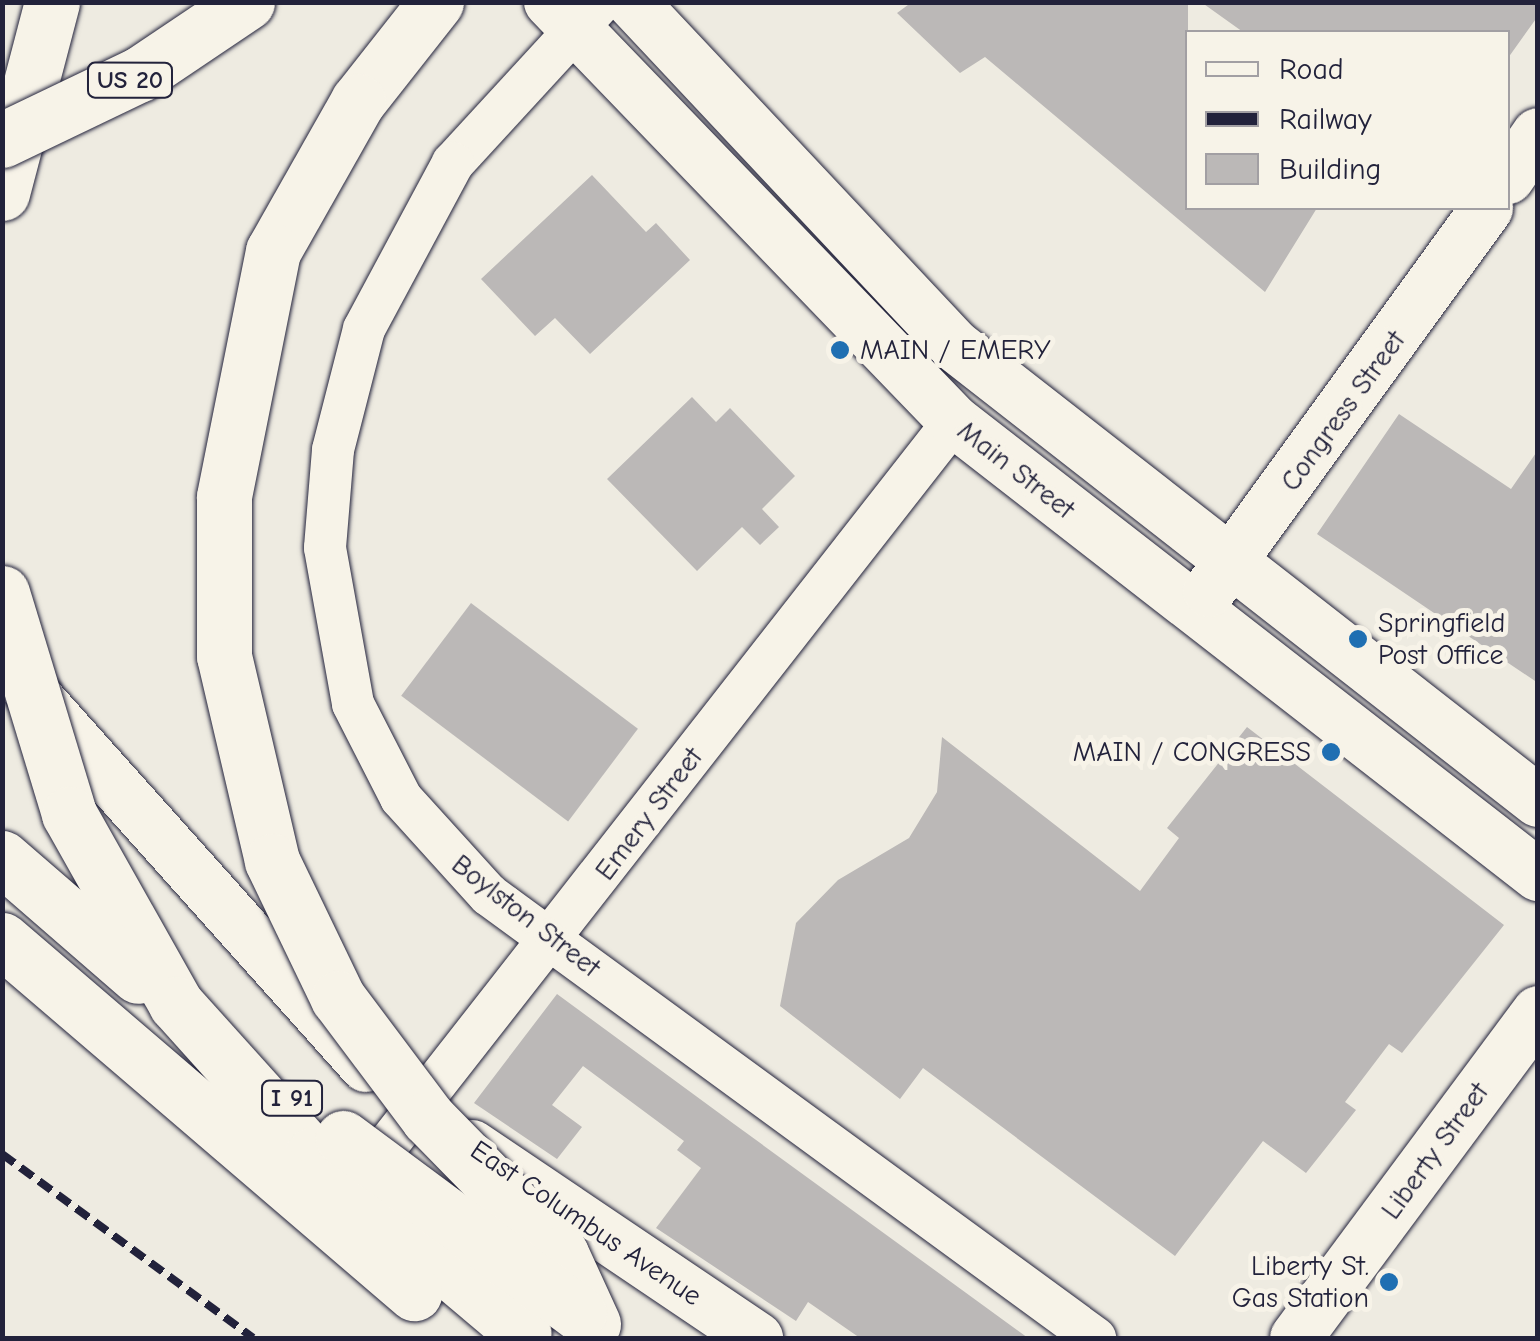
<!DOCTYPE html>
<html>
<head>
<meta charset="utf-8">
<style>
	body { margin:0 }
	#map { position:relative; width:1540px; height:1341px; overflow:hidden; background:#eeebe1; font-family:"Comic Neue",sans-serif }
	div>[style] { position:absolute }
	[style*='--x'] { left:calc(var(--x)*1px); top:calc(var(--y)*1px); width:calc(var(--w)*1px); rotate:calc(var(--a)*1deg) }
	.building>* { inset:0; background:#bbb8b7; transform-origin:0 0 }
	.roads { filter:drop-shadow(0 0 2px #22223b) drop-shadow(0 0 2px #22223b) }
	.minor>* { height:42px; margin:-21px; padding:0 21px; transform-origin:21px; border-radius:21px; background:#f7f3e8 }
	.major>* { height:52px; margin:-26px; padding:0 26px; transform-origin:26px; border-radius:26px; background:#f7f3e8 }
	.highway>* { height:55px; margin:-27.5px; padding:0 27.5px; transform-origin:27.5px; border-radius:27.5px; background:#f7f3e8 }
	.rail>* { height:8px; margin-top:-4px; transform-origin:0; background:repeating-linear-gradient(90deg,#22223b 0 15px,transparent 0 23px) }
	.bridges { filter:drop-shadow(0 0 2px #22223b) drop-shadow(0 0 2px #22223b) }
	.highway-bridge>* { height:55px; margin:-27.5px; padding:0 27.5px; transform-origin:27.5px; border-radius:27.5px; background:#f7f3e8 }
	.dots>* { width:28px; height:28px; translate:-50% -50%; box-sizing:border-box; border:5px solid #f7f3e8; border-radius:50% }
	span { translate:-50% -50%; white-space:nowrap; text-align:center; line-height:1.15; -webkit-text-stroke:10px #f7f3e8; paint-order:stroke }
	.shield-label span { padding:2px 8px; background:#f7f3e8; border:2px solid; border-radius:8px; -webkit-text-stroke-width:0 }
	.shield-label { font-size:25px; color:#22223b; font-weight:700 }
	.poi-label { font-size:28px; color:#22223b }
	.left { translate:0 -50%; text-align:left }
	.right { translate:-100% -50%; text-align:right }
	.street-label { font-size:28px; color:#22223b }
	.frame { position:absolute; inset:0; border:5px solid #22223b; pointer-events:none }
	.legend { position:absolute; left:1185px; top:30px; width:325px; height:180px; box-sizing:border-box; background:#f7f3e8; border:2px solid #a29fa3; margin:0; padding:12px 18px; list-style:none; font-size:30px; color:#22223b }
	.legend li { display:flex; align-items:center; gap:20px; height:50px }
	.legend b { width:50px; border:2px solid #a29fa3 }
</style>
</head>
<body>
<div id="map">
	<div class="building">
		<div style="clip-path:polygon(912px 2px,1188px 2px,1188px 208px,1317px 208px,1265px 292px,985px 57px,960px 73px,897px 13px)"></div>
		<div style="clip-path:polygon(1201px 2px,1538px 2px,1538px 16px,1508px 58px,1508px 32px,1243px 32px)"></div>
		<div style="clip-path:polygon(592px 175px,646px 232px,656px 223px,690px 260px,590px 354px,555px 318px,535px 336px,481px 279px)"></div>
		<div style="clip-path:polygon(692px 397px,716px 422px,730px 408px,795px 476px,762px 509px,779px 527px,760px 545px,742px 527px,697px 571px,607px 479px)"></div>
		<div style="clip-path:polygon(1399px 414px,1511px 489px,1538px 450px,1538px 683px,1317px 534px)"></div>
		<div style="left:471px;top:603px;width:209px;height:116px;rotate:37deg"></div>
		<div style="clip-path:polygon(1247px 727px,1504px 925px,1402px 1053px,1389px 1044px,1345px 1102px,1356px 1110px,1306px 1173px,1263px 1141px,1175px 1256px,923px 1068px,900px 1099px,780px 1006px,796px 923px,838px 880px,909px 838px,937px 792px,942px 737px,1140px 891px,1179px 838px,1167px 828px)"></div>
		<div style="clip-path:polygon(557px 994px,734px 1124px,1028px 1338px,860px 1338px,808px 1302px,796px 1321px,656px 1228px,701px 1168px,677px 1150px,684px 1141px,583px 1066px,552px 1105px,582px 1127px,557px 1159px,474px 1103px)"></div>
	</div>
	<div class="roads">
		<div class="minor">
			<div style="--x:601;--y:2;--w:219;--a:132.6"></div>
			<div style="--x:453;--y:163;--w:188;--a:118.2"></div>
			<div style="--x:364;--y:329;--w:125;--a:104.4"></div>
			<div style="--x:333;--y:450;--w:98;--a:94.7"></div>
			<div style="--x:325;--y:548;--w:158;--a:79.8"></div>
			<div style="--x:353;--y:704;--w:106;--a:62.9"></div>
			<div style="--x:401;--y:798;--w:131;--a:47.8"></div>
			<div style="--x:489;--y:895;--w:751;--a:36.17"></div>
			<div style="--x:357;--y:1184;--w:969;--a:-51.96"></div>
		</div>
		<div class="major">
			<div style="--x:550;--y:2;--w:582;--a:46.04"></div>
			<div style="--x:954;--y:421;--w:740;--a:37.86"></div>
			<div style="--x:632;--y:2;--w:470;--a:46.8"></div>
			<div style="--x:954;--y:345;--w:741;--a:37.98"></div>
			<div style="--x:1508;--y:178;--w:53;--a:-55.7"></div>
			<div style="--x:1209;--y:591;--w:473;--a:-54"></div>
			<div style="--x:28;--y:688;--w:507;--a:48.2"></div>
			<div style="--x:472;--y:1146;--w:344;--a:34"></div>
			<div style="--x:1296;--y:1338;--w:406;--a:-53.4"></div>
		</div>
		<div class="highway">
			<div style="--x:2;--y:193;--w:197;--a:-75.3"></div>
		</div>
	</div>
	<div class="rail">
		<div style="--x:2;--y:1154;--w:311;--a:36.2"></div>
	</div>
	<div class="bridges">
		<div class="highway-bridge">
			<div style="--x:436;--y:2;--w:126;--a:128.2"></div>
			<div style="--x:358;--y:101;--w:172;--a:119.5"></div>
			<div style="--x:273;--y:251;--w:251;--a:101.3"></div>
			<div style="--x:224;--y:497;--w:159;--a:90"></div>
			<div style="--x:224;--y:656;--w:211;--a:76.8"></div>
			<div style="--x:272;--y:861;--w:152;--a:64.3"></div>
			<div style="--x:338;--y:998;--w:150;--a:53.1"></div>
			<div style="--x:428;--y:1118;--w:190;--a:45.6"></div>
			<div style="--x:561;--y:1254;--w:77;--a:65.4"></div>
			<div style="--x:2;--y:140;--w:153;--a:-25.6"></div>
			<div style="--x:140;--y:74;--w:129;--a:-33.9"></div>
			<div style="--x:2;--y:593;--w:231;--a:73.1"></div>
			<div style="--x:69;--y:814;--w:218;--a:60.6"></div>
			<div style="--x:176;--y:1004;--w:203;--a:48"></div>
			<div style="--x:312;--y:1155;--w:277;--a:40.2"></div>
			<div style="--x:2;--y:858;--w:180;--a:40.9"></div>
			<div style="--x:2;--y:940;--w:543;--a:40.59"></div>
			<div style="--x:343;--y:1138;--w:294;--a:36.6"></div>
		</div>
	</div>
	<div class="dots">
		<div style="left:840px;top:350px;background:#1f6fb2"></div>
		<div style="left:1358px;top:639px;background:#1f6fb2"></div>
		<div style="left:1331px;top:752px;background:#1f6fb2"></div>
		<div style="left:1389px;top:1282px;background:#1f6fb2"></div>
	</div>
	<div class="shield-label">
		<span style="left:130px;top:80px">US 20</span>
		<span style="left:292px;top:1098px">I 91</span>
	</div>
	<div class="poi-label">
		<span class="left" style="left:860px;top:350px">MAIN / EMERY</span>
		<span class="left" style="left:1378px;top:639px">Springfield<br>Post Office</span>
		<span class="right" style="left:1311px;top:752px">MAIN / CONGRESS</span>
		<span class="right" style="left:1369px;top:1282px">Liberty St.<br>Gas Station</span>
	</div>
	<div class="street-label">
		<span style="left:1343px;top:411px;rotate:-54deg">Congress Street</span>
		<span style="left:1016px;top:470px;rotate:38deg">Main Street</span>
		<span style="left:649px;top:814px;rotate:-53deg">Emery Street</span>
		<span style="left:526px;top:916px;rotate:38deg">Boylston Street</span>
		<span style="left:1435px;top:1151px;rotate:-54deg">Liberty Street</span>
		<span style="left:586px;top:1223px;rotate:34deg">East Columbus Avenue</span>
	</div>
	<div class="frame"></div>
	<ul class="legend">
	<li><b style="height:12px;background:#f7f3e8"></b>Road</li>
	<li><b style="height:12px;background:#22223b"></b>Railway</li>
	<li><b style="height:28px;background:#bbb8b7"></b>Building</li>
	</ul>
</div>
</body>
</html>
